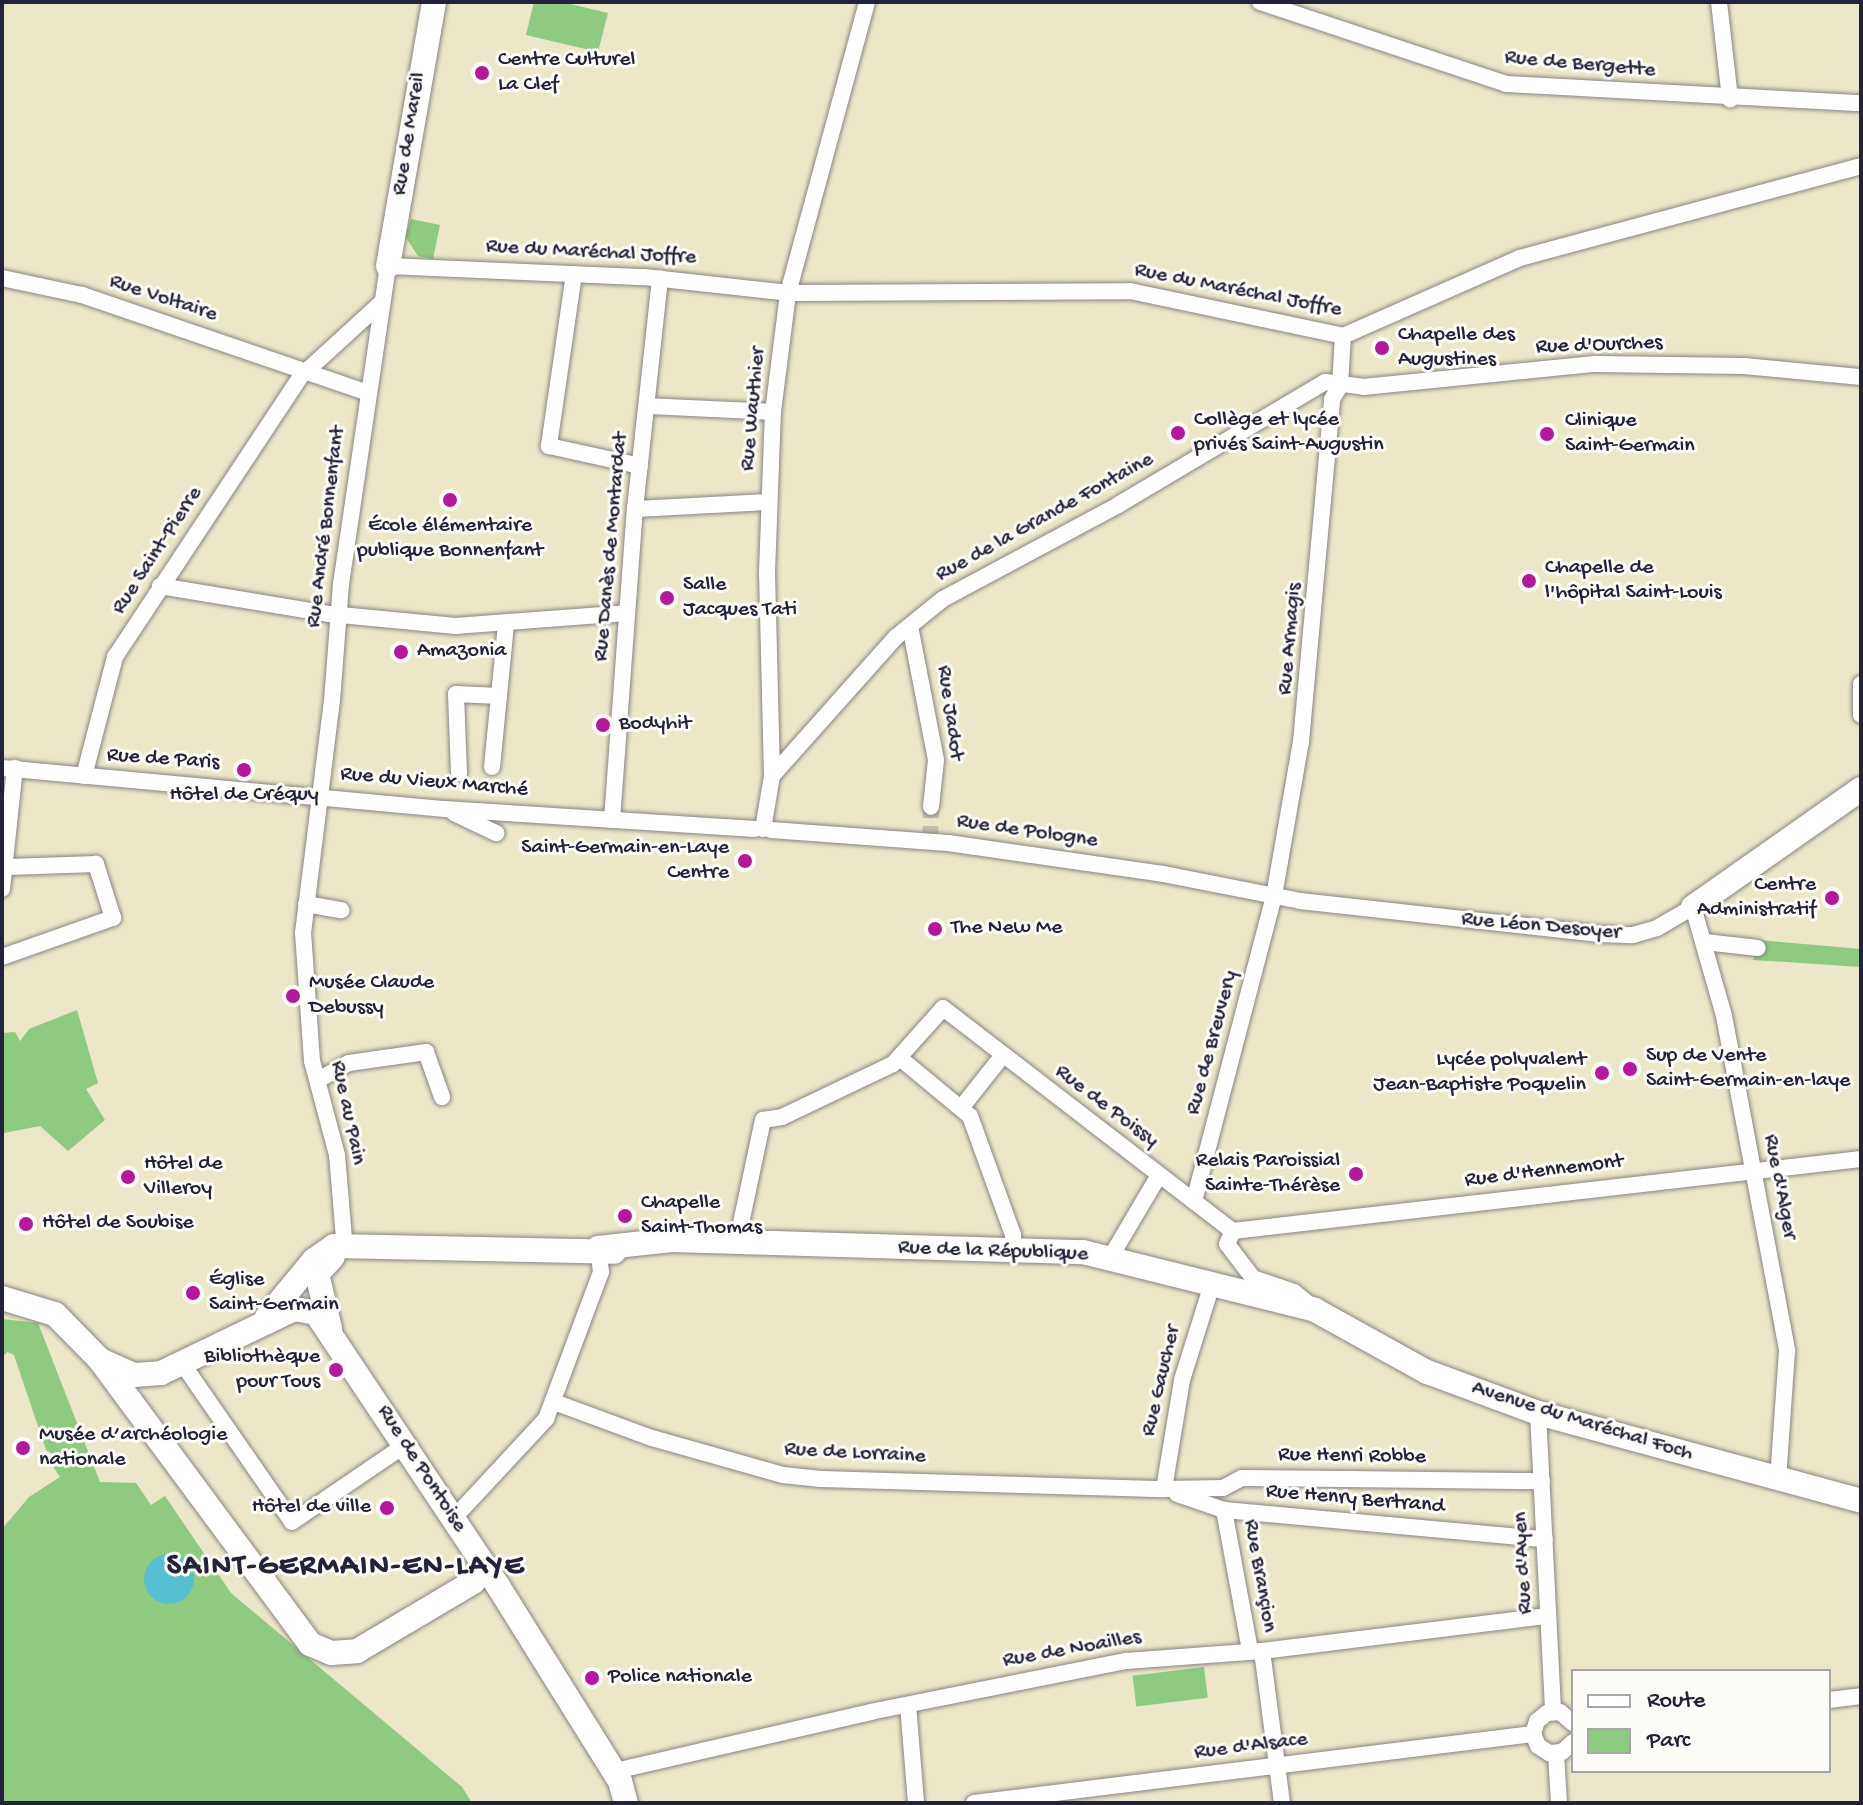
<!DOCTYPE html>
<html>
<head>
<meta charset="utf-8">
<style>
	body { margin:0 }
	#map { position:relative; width:1863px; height:1805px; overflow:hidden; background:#ede7ca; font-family:"Gochi Hand",sans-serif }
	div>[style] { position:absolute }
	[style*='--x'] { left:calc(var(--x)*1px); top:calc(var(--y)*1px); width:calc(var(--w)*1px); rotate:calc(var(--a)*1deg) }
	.green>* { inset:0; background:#8eca7f; transform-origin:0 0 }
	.water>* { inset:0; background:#56c0d2 }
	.round { border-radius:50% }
	.street-tunnel>* { height:16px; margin-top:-8px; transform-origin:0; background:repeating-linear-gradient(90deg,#c4c0ad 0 16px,transparent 0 24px) }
	.roads { filter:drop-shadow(0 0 2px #888482) drop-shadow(0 0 2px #888482) }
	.street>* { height:16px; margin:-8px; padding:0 8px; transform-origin:8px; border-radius:8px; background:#fff }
	.secondary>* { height:24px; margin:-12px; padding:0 12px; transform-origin:12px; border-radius:12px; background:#fff }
	.dots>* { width:22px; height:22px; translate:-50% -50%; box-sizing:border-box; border:4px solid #fdfcf7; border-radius:50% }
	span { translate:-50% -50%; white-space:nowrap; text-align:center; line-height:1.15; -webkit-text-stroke:6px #fdfcf7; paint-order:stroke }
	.poi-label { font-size:22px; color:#22223b }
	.left { translate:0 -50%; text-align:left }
	.right { translate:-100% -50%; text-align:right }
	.street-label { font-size:22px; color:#22223b }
	.district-label { font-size:30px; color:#22223b; font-weight:700; letter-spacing:2px }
	.frame { position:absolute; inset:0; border:4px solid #22223b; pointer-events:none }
	.legend { position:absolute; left:1571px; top:1669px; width:260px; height:104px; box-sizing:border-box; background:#fdfcf7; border:2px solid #a5a5ac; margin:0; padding:10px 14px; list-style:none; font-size:24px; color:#22223b }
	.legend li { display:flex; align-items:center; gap:16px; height:40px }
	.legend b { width:40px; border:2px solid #a5a5ac }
</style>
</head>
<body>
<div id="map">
	<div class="green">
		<div style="clip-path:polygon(534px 2px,562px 2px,608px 13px,598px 52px,526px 35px)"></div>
		<div style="clip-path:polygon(411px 219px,440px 225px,433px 259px,418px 256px,405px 236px)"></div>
		<div style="clip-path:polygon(1759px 940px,1861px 949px,1861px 967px,1753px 960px)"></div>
		<div style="clip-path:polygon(77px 1010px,98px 1083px,86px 1089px,105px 1120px,68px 1151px,40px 1126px,4px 1133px,2px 1033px,15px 1032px,20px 1041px,29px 1029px)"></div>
		<div style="clip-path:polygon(2px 1319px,38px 1323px,100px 1482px,136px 1483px,151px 1505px,165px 1496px,231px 1593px,462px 1787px,472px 1803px,2px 1803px,2px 1529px,29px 1497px,60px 1477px,49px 1461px,53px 1454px,46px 1450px,14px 1355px,7px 1352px,2px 1358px)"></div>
		<div style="left:1204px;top:1667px;width:31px;height:72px;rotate:83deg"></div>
	</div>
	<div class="water">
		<div class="round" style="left:144px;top:1554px;width:50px;height:50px"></div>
	</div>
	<div class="street-tunnel">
		<div style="--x:930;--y:842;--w:35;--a:-88"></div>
	</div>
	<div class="roads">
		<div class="street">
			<div style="--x:1260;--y:2;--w:259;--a:18.4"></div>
			<div style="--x:1506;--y:84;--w:356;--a:3.1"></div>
			<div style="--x:1719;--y:2;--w:98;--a:83.5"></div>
			<div style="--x:574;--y:274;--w:174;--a:98.3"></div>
			<div style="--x:549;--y:446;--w:93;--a:12.4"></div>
			<div style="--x:2;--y:278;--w:82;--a:12"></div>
			<div style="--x:82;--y:295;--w:300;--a:18.9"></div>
			<div style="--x:647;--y:406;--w:126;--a:2.7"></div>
			<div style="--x:635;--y:509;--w:134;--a:-3"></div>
			<div style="--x:160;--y:586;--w:172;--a:9.4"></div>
			<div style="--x:330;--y:614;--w:126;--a:5.5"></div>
			<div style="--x:455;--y:626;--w:172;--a:-4.3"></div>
			<div style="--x:910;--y:626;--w:136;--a:79"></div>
			<div style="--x:936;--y:760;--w:47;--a:96.1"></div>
			<div style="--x:1861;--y:684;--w:31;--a:90"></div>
			<div style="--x:492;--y:767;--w:145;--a:-84.4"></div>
			<div style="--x:2;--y:768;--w:445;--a:5.3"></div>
			<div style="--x:445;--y:809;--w:310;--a:3.7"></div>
			<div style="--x:459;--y:773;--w:79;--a:-92.2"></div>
			<div style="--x:456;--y:694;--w:43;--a:2.7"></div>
			<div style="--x:84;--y:776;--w:123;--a:-75.4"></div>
			<div style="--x:115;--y:657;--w:336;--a:-56.5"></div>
			<div style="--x:300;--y:377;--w:110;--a:-42.4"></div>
			<div style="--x:772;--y:776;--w:186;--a:-48.3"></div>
			<div style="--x:896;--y:637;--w:60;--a:-39"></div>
			<div style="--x:943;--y:599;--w:199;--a:-28.2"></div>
			<div style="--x:1118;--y:505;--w:241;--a:-30.7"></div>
			<div style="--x:1325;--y:382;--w:38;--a:7"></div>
			<div style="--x:1363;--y:387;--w:233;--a:-5.7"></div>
			<div style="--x:1595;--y:364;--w:149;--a:0.8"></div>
			<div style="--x:1744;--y:366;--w:118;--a:5.4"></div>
			<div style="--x:454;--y:813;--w:47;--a:25.5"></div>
			<div style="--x:612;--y:820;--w:312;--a:-85.8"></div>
			<div style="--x:635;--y:509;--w:232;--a:-83.8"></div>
			<div style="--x:763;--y:829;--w:54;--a:-80.4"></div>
			<div style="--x:772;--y:776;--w:203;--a:-91.4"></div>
			<div style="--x:767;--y:573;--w:161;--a:-87.9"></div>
			<div style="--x:773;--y:412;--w:120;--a:-82.8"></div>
			<div style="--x:788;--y:293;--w:302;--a:-74.8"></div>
			<div style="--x:771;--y:830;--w:177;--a:4.2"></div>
			<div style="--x:948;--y:843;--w:217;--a:8.2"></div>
			<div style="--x:1163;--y:874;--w:140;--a:11.1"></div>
			<div style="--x:1300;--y:901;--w:301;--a:6.3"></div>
			<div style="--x:1599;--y:934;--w:34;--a:2"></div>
			<div style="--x:1633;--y:935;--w:25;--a:-16"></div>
			<div style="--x:1657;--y:928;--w:42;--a:-30.3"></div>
			<div style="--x:1693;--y:907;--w:113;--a:74.1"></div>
			<div style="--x:1724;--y:1016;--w:341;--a:79.3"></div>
			<div style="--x:1787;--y:1351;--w:128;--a:94"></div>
			<div style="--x:2;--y:889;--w:122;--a:-83.9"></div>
			<div style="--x:306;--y:904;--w:36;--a:10"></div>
			<div style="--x:1705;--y:942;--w:53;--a:6.5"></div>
			<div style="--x:2;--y:957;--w:118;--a:-19.4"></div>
			<div style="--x:113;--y:918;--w:57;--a:-107.5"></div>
			<div style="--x:96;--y:864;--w:88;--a:178"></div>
			<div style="--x:901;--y:1059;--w:89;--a:39.6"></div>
			<div style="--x:970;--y:1116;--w:127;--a:70.1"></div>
			<div style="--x:1013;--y:1235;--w:14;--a:90"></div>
			<div style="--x:318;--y:1080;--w:35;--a:-29"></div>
			<div style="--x:349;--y:1063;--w:78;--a:-8.1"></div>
			<div style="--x:426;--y:1052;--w:48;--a:70.4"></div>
			<div style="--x:961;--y:1108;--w:68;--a:-51.6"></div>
			<div style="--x:1194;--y:1201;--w:315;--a:-75.3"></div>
			<div style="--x:1274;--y:896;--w:156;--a:-80.1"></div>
			<div style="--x:1301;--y:742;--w:344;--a:-84.8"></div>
			<div style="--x:1332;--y:399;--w:15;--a:-58"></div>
			<div style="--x:1340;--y:386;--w:50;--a:-86.6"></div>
			<div style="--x:1233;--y:1231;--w:632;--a:-6.54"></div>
			<div style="--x:1233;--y:1231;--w:14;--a:115"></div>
			<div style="--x:1227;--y:1244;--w:43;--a:52.6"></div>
			<div style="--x:1253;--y:1278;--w:43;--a:18.9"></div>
			<div style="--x:1294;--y:1292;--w:22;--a:39"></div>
			<div style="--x:737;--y:1242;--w:125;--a:-78"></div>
			<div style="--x:763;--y:1120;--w:19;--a:-9"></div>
			<div style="--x:782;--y:1117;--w:123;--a:-25.5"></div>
			<div style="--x:893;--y:1064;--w:75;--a:-48.2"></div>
			<div style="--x:943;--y:1008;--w:366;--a:37.6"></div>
			<div style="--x:345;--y:1250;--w:95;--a:-94.8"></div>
			<div style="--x:337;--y:1155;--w:97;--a:-104.9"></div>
			<div style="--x:312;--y:1061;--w:128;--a:-94"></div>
			<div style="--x:303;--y:933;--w:234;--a:-82.9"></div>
			<div style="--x:332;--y:701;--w:117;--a:-85.6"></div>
			<div style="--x:341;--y:584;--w:321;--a:-81.6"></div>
			<div style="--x:388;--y:266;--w:256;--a:2.5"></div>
			<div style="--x:644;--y:277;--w:145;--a:6.3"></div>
			<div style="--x:788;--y:293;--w:342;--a:-0.3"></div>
			<div style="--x:1130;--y:291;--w:218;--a:11.9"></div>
			<div style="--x:1343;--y:336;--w:193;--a:-23.8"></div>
			<div style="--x:1520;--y:258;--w:353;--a:-15.1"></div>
			<div style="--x:1110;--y:1258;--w:96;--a:-59.4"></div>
			<div style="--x:182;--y:1363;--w:193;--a:55.3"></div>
			<div style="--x:292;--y:1522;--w:137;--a:-34.3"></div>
			<div style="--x:554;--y:1402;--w:104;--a:20.2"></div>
			<div style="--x:652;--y:1438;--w:136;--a:15.8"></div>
			<div style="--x:783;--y:1475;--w:38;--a:6"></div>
			<div style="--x:821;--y:1479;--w:343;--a:1.7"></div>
			<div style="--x:1164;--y:1489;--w:59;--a:-1"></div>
			<div style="--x:1223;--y:1488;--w:21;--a:-28"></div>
			<div style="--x:1242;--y:1478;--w:300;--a:0.6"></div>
			<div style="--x:1538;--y:1413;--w:298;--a:87.1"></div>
			<div style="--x:1164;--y:1489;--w:110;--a:-80.6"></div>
			<div style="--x:1182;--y:1380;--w:101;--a:-72.6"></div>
			<div style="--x:1177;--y:1494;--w:50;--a:18.8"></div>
			<div style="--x:1224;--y:1510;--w:322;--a:5.2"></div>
			<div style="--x:1224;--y:1510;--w:142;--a:79.5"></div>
			<div style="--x:453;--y:1519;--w:137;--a:-47.1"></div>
			<div style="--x:546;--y:1419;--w:157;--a:-69.5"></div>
			<div style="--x:601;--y:1272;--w:24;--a:-97"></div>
			<div style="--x:1262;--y:1651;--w:153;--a:82.5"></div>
			<div style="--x:1829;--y:1700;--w:32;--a:-7"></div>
			<div style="--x:908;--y:1705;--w:98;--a:85.3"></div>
			<div style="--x:1573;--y:1723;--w:17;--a:-140"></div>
			<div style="--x:1560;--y:1712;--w:13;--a:176"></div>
			<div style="--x:1547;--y:1713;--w:13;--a:141"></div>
			<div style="--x:1537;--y:1721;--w:14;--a:107"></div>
			<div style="--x:1533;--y:1734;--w:13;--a:67"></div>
			<div style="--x:1538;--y:1746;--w:13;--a:32"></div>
			<div style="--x:1549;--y:1753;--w:13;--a:-4"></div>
			<div style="--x:1562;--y:1752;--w:15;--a:-42"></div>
			<div style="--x:1556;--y:1754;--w:49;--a:86.5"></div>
			<div style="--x:611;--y:1772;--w:266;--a:-13"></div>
			<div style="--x:870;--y:1712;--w:261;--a:-11.3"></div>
			<div style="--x:1126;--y:1661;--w:136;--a:-4.2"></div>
			<div style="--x:1262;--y:1651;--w:288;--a:-7"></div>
			<div style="--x:974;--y:1803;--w:563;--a:-7.04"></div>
		</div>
		<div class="secondary">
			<div style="--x:388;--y:266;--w:268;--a:-80.1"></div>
			<div style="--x:1693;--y:907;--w:205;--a:-35.1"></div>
			<div style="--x:598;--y:1248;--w:74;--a:-6.2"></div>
			<div style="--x:672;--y:1240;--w:411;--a:1.7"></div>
			<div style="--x:1083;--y:1252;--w:239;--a:14"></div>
			<div style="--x:1315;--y:1310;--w:128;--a:29"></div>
			<div style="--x:1427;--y:1372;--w:118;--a:20.3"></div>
			<div style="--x:1538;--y:1413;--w:335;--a:15.2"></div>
			<div style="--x:2;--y:1298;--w:55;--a:16.8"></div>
			<div style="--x:55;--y:1314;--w:64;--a:45.6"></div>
			<div style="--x:100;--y:1360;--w:353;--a:53.5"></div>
			<div style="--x:310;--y:1644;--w:23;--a:23"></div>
			<div style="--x:331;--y:1653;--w:26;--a:-4"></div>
			<div style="--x:357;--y:1651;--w:135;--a:-30.7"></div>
			<div style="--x:473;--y:1582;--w:13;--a:-48"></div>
			<div style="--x:482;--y:1572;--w:11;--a:-100"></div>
			<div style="--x:267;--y:1317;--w:74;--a:-50.5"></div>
			<div style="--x:314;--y:1260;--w:24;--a:-35"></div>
			<div style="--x:334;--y:1246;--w:280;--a:1.2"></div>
			<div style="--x:330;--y:1328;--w:56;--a:-103.5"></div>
			<div style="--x:317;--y:1274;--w:23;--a:-47"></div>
			<div style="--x:100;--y:1360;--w:37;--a:24"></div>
			<div style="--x:134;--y:1375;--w:27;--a:-4"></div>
			<div style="--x:161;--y:1373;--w:148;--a:-25.7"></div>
			<div style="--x:294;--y:1309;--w:22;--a:10"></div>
			<div style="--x:316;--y:1313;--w:328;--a:56.3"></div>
			<div style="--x:498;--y:1586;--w:230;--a:58"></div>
			<div style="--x:620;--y:1781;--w:23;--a:75"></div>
		</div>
	</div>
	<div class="dots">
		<div style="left:482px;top:73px;background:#b5179e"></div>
		<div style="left:1382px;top:348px;background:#b5179e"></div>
		<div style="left:1178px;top:433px;background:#b5179e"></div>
		<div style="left:1547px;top:434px;background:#b5179e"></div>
		<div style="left:450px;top:500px;background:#b5179e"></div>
		<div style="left:1529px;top:581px;background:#b5179e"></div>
		<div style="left:667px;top:598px;background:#b5179e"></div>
		<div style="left:401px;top:652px;background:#b5179e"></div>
		<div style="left:603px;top:725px;background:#b5179e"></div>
		<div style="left:244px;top:770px;background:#b5179e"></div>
		<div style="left:745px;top:861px;background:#b5179e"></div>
		<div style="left:1832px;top:898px;background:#b5179e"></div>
		<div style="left:935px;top:929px;background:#b5179e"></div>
		<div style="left:293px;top:996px;background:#b5179e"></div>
		<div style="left:1630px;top:1069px;background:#b5179e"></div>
		<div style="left:1602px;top:1073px;background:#b5179e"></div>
		<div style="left:1356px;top:1174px;background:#b5179e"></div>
		<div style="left:128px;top:1177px;background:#b5179e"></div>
		<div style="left:625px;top:1216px;background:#b5179e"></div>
		<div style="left:26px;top:1224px;background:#b5179e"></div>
		<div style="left:193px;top:1293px;background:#b5179e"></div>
		<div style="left:336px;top:1370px;background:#b5179e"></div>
		<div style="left:23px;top:1448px;background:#b5179e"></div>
		<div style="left:387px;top:1508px;background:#b5179e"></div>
		<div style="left:592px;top:1678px;background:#b5179e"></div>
	</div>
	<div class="poi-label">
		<span class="left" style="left:498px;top:73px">Centre Culturel<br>La Clef</span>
		<span class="left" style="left:1398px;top:348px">Chapelle des<br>Augustines</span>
		<span class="left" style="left:1194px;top:433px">Collège et lycée<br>privés Saint-Augustin</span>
		<span class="left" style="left:1565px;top:434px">Clinique<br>Saint-Germain</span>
		<span style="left:450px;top:539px">École élémentaire<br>publique Bonnenfant</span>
		<span class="left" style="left:1545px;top:581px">Chapelle de<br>l'hôpital Saint-Louis</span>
		<span class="left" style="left:683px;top:598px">Salle<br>Jacques Tati</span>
		<span class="left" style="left:417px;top:652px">Amazonia</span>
		<span class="left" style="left:619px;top:725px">Bodyhit</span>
		<span style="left:244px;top:796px">Hôtel de Créquy</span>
		<span class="right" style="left:729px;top:861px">Saint-Germain-en-Laye<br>Centre</span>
		<span class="right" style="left:1816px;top:898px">Centre<br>Administratif</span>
		<span class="left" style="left:951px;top:929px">The New Me</span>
		<span class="left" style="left:309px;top:996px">Musée Claude<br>Debussy</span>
		<span class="left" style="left:1646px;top:1069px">Sup de Vente<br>Saint-Germain-en-laye</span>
		<span class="right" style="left:1586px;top:1073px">Lycée polyvalent<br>Jean-Baptiste Poquelin</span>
		<span class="right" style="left:1340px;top:1174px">Relais Paroissial<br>Sainte-Thérèse</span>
		<span class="left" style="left:144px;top:1177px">Hôtel de<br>Villeroy</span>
		<span class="left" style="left:641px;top:1216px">Chapelle<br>Saint-Thomas</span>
		<span class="left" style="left:42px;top:1224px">Hôtel de Soubise</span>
		<span class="left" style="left:209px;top:1293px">Église<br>Saint-Germain</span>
		<span class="right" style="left:320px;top:1370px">Bibliothèque<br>pour Tous</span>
		<span class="left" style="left:39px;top:1448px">Musée d’archéologie<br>nationale</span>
		<span class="right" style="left:371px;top:1508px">Hôtel de ville</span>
		<span class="left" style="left:608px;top:1678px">Police nationale</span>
	</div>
	<div class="street-label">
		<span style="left:1580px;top:65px;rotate:5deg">Rue de Bergette</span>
		<span style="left:410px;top:134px;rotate:-81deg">Rue de Mareil</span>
		<span style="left:591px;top:253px;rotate:3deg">Rue du Maréchal Joffre</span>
		<span style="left:1238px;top:291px;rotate:11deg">Rue du Maréchal Joffre</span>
		<span style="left:163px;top:299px;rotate:18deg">Rue Voltaire</span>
		<span style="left:1599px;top:346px;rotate:-2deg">Rue d'Ourches</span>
		<span style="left:754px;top:409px;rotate:-85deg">Rue Wauthier</span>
		<span style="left:1045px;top:518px;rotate:-29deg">Rue de la Grande Fontaine</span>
		<span style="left:327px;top:527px;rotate:-83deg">Rue André Bonnenfant</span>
		<span style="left:612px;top:547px;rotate:-85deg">Rue Danès de Montardat</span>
		<span style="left:158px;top:551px;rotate:-57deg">Rue Saint-Pierre</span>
		<span style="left:1291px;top:639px;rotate:-85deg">Rue Armagis</span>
		<span style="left:949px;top:713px;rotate:82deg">Rue Jadot</span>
		<span style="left:163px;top:760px;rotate:4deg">Rue de Paris</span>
		<span style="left:434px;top:783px;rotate:5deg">Rue du Vieux Marché</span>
		<span style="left:1027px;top:832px;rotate:8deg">Rue de Pologne</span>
		<span style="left:1541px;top:927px;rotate:5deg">Rue Léon Desoyer</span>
		<span style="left:1213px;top:1043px;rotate:-75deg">Rue de Breuvery</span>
		<span style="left:1106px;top:1107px;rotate:37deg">Rue de Poissy</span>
		<span style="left:347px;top:1113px;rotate:78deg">Rue au Pain</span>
		<span style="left:1544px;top:1172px;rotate:-7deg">Rue d'Hennemont</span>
		<span style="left:1779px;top:1187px;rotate:79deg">Rue d'Alger</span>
		<span style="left:993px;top:1252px;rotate:2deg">Rue de la République</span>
		<span style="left:1162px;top:1381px;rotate:-77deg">Rue Gaucher</span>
		<span style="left:1582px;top:1422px;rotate:17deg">Avenue du Maréchal Foch</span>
		<span style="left:855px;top:1454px;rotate:3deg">Rue de Lorraine</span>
		<span style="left:1352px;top:1457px;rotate:1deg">Rue Henri Robbe</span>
		<span style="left:421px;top:1469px;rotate:57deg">Rue de Pontoise</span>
		<span style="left:1355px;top:1500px;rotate:5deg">Rue Henry Bertrand</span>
		<span style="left:1524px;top:1563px;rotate:-93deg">Rue d'Ayen</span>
		<span style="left:1259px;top:1576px;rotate:80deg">Rue Brançion</span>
		<span style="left:1072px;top:1650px;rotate:-10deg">Rue de Noailles</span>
		<span style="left:1251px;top:1747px;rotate:-7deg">Rue d'Alsace</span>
	</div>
	<div class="district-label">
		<span style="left:346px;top:1568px">SAINT-GERMAIN-EN-LAYE</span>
	</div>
	<div class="frame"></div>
	<ul class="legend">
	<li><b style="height:10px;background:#fff"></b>Route</li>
	<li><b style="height:22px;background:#8eca7f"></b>Parc</li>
	</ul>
</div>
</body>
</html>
